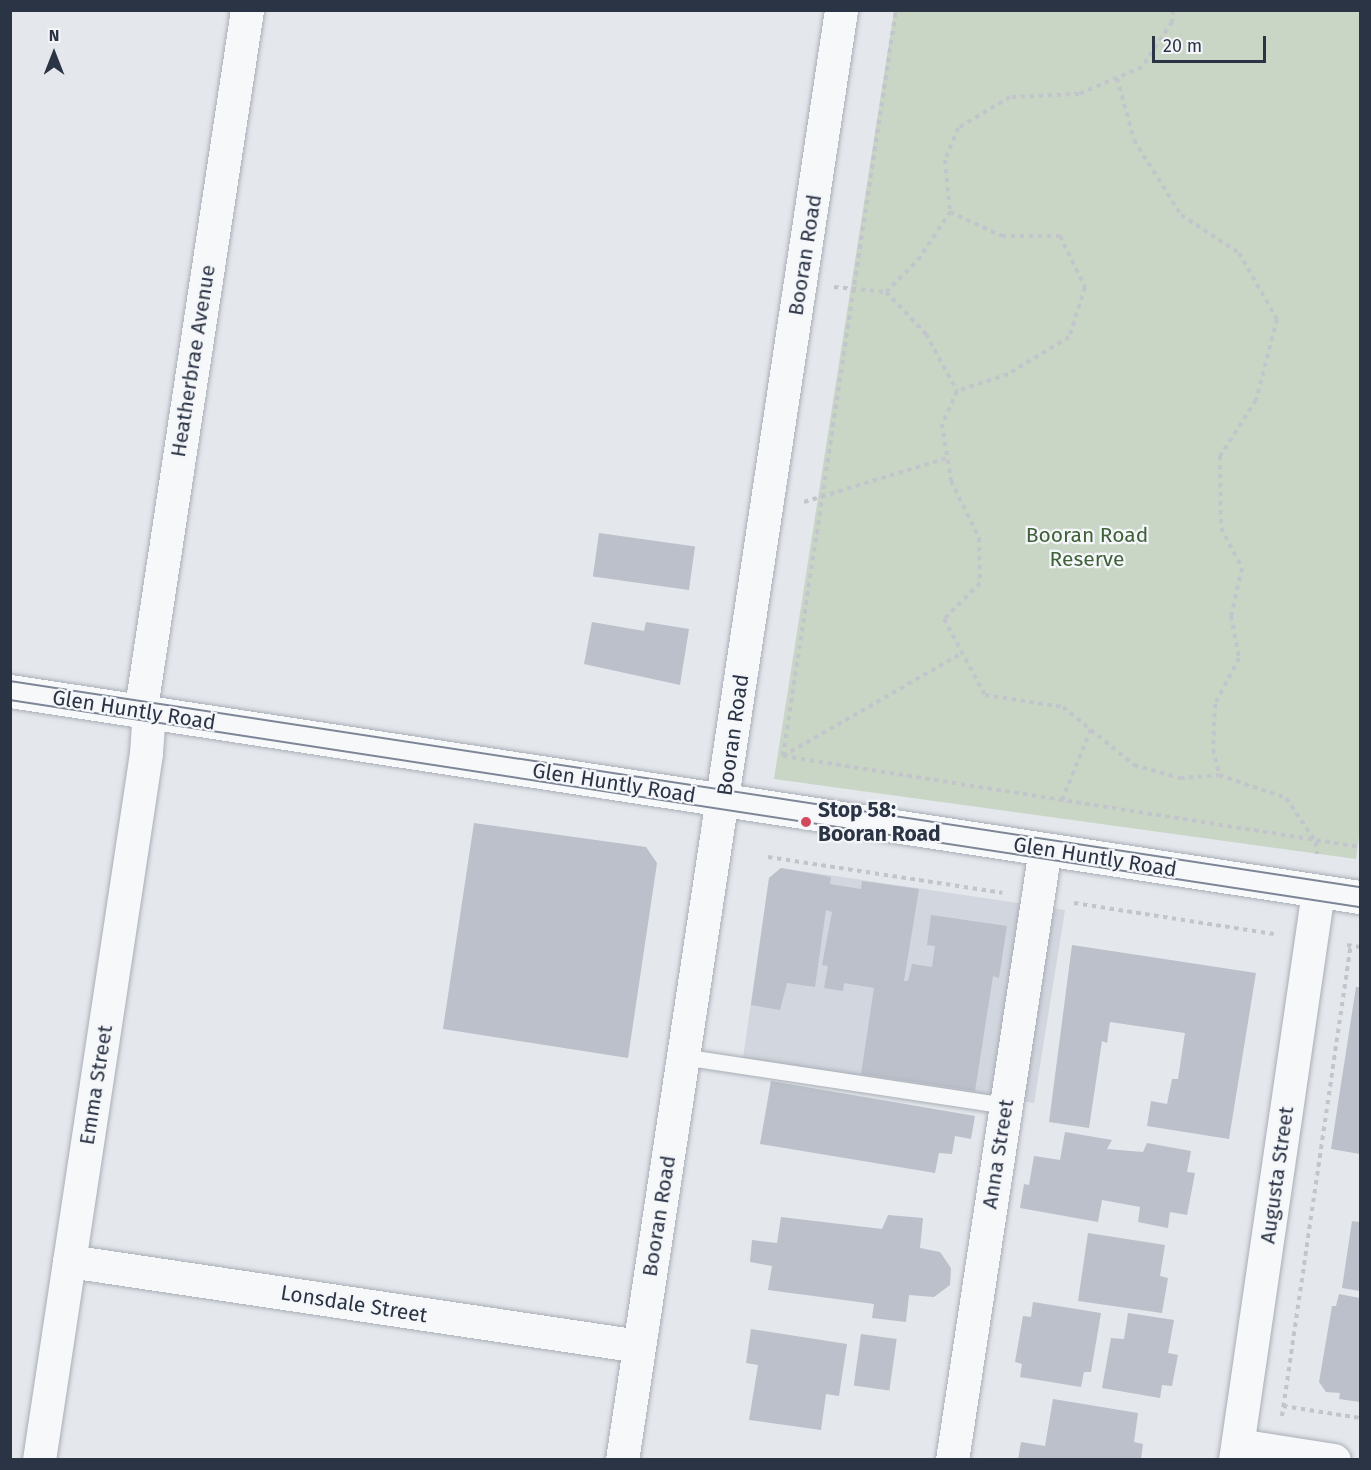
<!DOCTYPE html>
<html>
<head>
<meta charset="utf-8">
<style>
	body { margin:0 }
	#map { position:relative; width:1371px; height:1470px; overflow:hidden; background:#e4e7ec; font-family:"Fira Sans",sans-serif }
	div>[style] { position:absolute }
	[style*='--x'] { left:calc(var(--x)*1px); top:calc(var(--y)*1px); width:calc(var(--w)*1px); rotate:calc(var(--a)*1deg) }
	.built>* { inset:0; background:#d2d6de }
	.green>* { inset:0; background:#c9d6c5 }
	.building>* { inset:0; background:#bbc0ca; transform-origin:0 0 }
	.path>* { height:4px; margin-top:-2px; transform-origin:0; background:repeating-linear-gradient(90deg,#c2c5cb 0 4.5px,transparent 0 9px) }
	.roads { filter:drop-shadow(0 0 2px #a9aeb7) drop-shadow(0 0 2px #a9aeb7) }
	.service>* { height:16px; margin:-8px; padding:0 8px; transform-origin:8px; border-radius:8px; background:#f7f8fa }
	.minor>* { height:33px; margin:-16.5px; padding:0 16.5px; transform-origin:16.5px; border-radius:16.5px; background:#f7f8fa }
	.tertiary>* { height:33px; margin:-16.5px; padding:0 16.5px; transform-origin:16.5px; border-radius:16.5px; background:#f7f8fa }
	.tram>* { height:1.5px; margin:-0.75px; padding:0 0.75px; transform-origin:0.75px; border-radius:0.75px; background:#7d8696 }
	.dots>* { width:16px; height:16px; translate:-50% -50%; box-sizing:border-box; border:3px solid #f4f6f9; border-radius:50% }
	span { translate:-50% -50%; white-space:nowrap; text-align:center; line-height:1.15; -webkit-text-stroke:4.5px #f4f6f9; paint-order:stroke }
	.street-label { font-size:21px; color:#2b3445 }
	.park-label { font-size:21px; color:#3f6138 }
	.poi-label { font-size:21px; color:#2b3445; font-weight:700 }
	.left { translate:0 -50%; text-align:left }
	.frame { position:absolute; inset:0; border:12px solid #2b3445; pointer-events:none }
	.north { position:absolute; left:24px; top:24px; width:60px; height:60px; -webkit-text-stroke:4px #f4f6f9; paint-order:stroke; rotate:0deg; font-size:16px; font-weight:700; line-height:24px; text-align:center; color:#2b3445 }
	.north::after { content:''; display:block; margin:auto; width:21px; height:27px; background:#2b3445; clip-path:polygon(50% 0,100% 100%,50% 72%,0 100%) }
	.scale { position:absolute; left:1152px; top:36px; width:114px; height:27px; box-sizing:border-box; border:3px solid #2b3445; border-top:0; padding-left:8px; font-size:18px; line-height:21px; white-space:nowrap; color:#2b3445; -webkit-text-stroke:4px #f4f6f9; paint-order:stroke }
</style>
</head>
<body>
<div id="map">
	<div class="built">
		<div style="clip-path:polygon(781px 868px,1065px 910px,1034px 1103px,743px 1058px,769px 878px)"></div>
	</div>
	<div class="green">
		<div style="clip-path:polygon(894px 11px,1360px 11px,1360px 829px,1356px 859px,774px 779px)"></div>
	</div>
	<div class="building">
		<div style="left:599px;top:533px;width:97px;height:44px;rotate:8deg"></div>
		<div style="clip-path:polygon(592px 622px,644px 631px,646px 622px,689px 629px,680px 685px,584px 664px)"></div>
		<div style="clip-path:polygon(474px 823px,646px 847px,657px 863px,628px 1058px,443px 1029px)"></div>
		<div style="clip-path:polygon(781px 868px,831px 877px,830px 884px,861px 889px,862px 881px,919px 889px,904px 981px,908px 981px,912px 964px,932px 967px,935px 946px,927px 945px,931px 915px,1007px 926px,999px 978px,993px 976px,975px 1091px,861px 1074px,874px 988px,844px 983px,843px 991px,824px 988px,828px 966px,822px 965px,832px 912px,826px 910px,815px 987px,787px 983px,780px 1010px,751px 1005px,769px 878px)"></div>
		<div style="clip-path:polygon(1072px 945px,1256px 973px,1229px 1139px,1147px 1126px,1151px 1101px,1167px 1104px,1172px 1079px,1178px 1079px,1185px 1033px,1110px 1022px,1107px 1043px,1102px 1041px,1089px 1128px,1049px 1122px)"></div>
		<div style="clip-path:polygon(1356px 987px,1360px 987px,1360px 1154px,1331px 1149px)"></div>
		<div style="clip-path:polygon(771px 1081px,975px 1116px,971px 1139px,955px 1136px,952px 1154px,939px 1153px,935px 1173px,760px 1144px)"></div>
		<div style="clip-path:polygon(1065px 1132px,1112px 1140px,1107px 1149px,1143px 1152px,1147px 1143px,1191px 1151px,1187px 1172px,1195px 1173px,1187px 1215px,1170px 1212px,1168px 1228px,1138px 1222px,1140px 1207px,1102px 1200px,1098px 1222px,1020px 1208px,1024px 1184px,1029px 1185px,1034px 1156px,1060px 1160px)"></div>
		<div style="clip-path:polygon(888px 1215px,923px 1218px,920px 1248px,940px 1252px,951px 1268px,950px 1285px,934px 1297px,909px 1295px,906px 1322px,872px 1318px,874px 1304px,768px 1290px,772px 1266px,750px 1262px,752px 1240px,777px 1243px,781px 1217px,882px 1229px)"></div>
		<div style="clip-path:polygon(1352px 1221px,1360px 1222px,1360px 1291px,1342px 1288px)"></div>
		<div style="clip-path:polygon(1088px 1233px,1165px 1245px,1160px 1276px,1168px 1278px,1162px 1313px,1078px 1301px)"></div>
		<div style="clip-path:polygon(1339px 1294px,1360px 1298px,1360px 1402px,1339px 1399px,1340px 1393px,1326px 1392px,1319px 1382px,1332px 1306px,1336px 1306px)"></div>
		<div style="clip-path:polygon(1033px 1302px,1101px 1313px,1091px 1372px,1084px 1372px,1081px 1387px,1020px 1377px,1022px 1364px,1015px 1362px,1023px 1316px,1031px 1317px)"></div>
		<div style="clip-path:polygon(1128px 1313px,1174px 1320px,1168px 1353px,1178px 1355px,1172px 1386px,1162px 1385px,1160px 1398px,1102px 1388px,1111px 1338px,1124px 1339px)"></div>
		<div style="clip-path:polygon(751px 1329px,847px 1344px,839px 1396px,826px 1394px,821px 1430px,749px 1420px,758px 1365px,746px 1363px)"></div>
		<div style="left:861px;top:1334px;width:36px;height:52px;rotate:8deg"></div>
		<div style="clip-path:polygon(1053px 1399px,1138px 1413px,1134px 1442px,1143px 1444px,1141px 1460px,1018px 1460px,1021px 1442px,1045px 1446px)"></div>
	</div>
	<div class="path">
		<div style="--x:1173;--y:10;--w:12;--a:95"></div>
		<div style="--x:1172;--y:22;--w:54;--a:123.7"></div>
		<div style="--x:1142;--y:67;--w:69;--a:156.8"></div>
		<div style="--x:1079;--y:94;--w:69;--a:177.5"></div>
		<div style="--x:1010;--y:97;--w:61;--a:149.2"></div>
		<div style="--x:958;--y:128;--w:35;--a:112"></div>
		<div style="--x:945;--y:160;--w:52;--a:84.5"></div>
		<div style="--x:950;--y:212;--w:57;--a:24.8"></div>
		<div style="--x:1002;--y:236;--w:58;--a:0"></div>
		<div style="--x:1060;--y:236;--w:57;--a:63.9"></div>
		<div style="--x:1085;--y:287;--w:52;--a:107.7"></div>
		<div style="--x:1069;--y:337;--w:71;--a:148.8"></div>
		<div style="--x:1008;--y:374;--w:54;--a:161.6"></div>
		<div style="--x:957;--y:391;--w:36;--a:114"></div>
		<div style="--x:942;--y:424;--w:58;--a:81"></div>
		<div style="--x:951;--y:481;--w:64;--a:63.8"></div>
		<div style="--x:979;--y:538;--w:45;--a:88.7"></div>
		<div style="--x:980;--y:583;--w:51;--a:135"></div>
		<div style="--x:944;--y:619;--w:86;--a:61.7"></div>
		<div style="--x:985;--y:695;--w:79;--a:8.7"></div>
		<div style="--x:1063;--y:707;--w:92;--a:39.2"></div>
		<div style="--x:1134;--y:765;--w:48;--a:15.8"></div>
		<div style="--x:1180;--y:778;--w:39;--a:-4"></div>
		<div style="--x:1219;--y:775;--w:71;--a:18.9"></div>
		<div style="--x:1286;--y:798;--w:53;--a:55.7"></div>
		<div style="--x:1316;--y:842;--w:12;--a:85"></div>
		<div style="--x:1117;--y:78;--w:64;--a:74.7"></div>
		<div style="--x:1134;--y:140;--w:89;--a:57.9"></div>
		<div style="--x:1181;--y:215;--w:69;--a:33.2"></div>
		<div style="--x:1239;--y:253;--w:76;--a:60.1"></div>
		<div style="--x:1277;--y:319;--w:84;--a:104.5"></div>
		<div style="--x:1256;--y:400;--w:67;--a:122.7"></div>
		<div style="--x:1220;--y:456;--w:72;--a:89.2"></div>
		<div style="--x:1221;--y:528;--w:45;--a:62.3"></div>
		<div style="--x:1242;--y:568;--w:49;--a:102.9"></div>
		<div style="--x:1231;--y:616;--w:43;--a:79.2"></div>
		<div style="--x:1239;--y:658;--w:52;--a:117.6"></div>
		<div style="--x:1215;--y:704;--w:45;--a:92.5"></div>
		<div style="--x:1213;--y:749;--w:27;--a:77"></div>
		<div style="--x:834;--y:287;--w:52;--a:5.5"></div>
		<div style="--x:886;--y:292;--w:45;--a:-45"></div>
		<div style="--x:918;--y:260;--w:58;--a:-56.3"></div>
		<div style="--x:886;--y:292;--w:58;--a:46.4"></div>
		<div style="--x:926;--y:334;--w:65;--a:61.5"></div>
		<div style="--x:804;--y:502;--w:150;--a:-17.1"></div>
		<div style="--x:783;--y:756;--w:755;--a:-81.39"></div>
		<div style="--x:783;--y:756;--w:584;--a:8.96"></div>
		<div style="--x:783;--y:756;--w:207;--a:-29.9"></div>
		<div style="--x:1062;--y:800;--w:77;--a:-67.8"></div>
		<div style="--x:768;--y:857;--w:237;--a:8.7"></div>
		<div style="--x:1074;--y:903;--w:202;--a:8.8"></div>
		<div style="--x:1347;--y:945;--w:13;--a:9"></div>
		<div style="--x:1283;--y:1406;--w:78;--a:8.9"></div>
		<div style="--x:1282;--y:1416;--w:476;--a:-81.7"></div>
	</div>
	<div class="roads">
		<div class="service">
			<div style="--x:683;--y:1057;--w:327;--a:8.6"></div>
		</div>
		<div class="minor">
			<div style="--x:69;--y:1261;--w:576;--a:8.48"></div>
			<div style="--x:1238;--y:1445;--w:97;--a:8.9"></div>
			<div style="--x:39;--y:1460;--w:715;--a:-81.39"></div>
			<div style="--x:146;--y:753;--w:32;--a:-86"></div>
			<div style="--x:148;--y:721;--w:21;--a:-107"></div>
			<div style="--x:142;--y:701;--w:699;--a:-81.36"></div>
			<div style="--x:952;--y:1460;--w:618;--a:-81.35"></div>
			<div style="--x:1235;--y:1460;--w:575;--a:-81.7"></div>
		</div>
		<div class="tertiary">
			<div style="--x:10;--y:691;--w:1366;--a:8.68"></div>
			<div style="--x:622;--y:1460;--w:1466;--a:-81.41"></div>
		</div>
	</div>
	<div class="tram">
		<div style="--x:10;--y:681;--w:1366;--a:8.68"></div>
		<div style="--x:10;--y:700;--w:1366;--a:8.72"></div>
	</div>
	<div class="dots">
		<div style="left:806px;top:822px;background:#d1495b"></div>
	</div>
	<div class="street-label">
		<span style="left:805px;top:255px;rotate:-81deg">Booran Road</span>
		<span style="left:193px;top:361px;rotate:-81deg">Heatherbrae Avenue</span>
		<span style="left:134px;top:710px;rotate:9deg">Glen Huntly Road</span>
		<span style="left:733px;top:735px;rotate:-82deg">Booran Road</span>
		<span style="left:614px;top:783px;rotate:9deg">Glen Huntly Road</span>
		<span style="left:1095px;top:857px;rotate:9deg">Glen Huntly Road</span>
		<span style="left:96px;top:1085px;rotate:-81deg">Emma Street</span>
		<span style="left:998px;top:1154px;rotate:-81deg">Anna Street</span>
		<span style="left:1277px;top:1175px;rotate:-82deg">Augusta Street</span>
		<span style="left:659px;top:1216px;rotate:-81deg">Booran Road</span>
		<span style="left:354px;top:1304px;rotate:9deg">Lonsdale Street</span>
	</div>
	<div class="park-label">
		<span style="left:1087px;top:547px">Booran Road<br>Reserve</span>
	</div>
	<div class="poi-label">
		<span class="left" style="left:818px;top:822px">Stop 58:<br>Booran Road</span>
	</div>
	<div class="frame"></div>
	<div class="north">N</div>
	<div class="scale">20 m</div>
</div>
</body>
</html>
